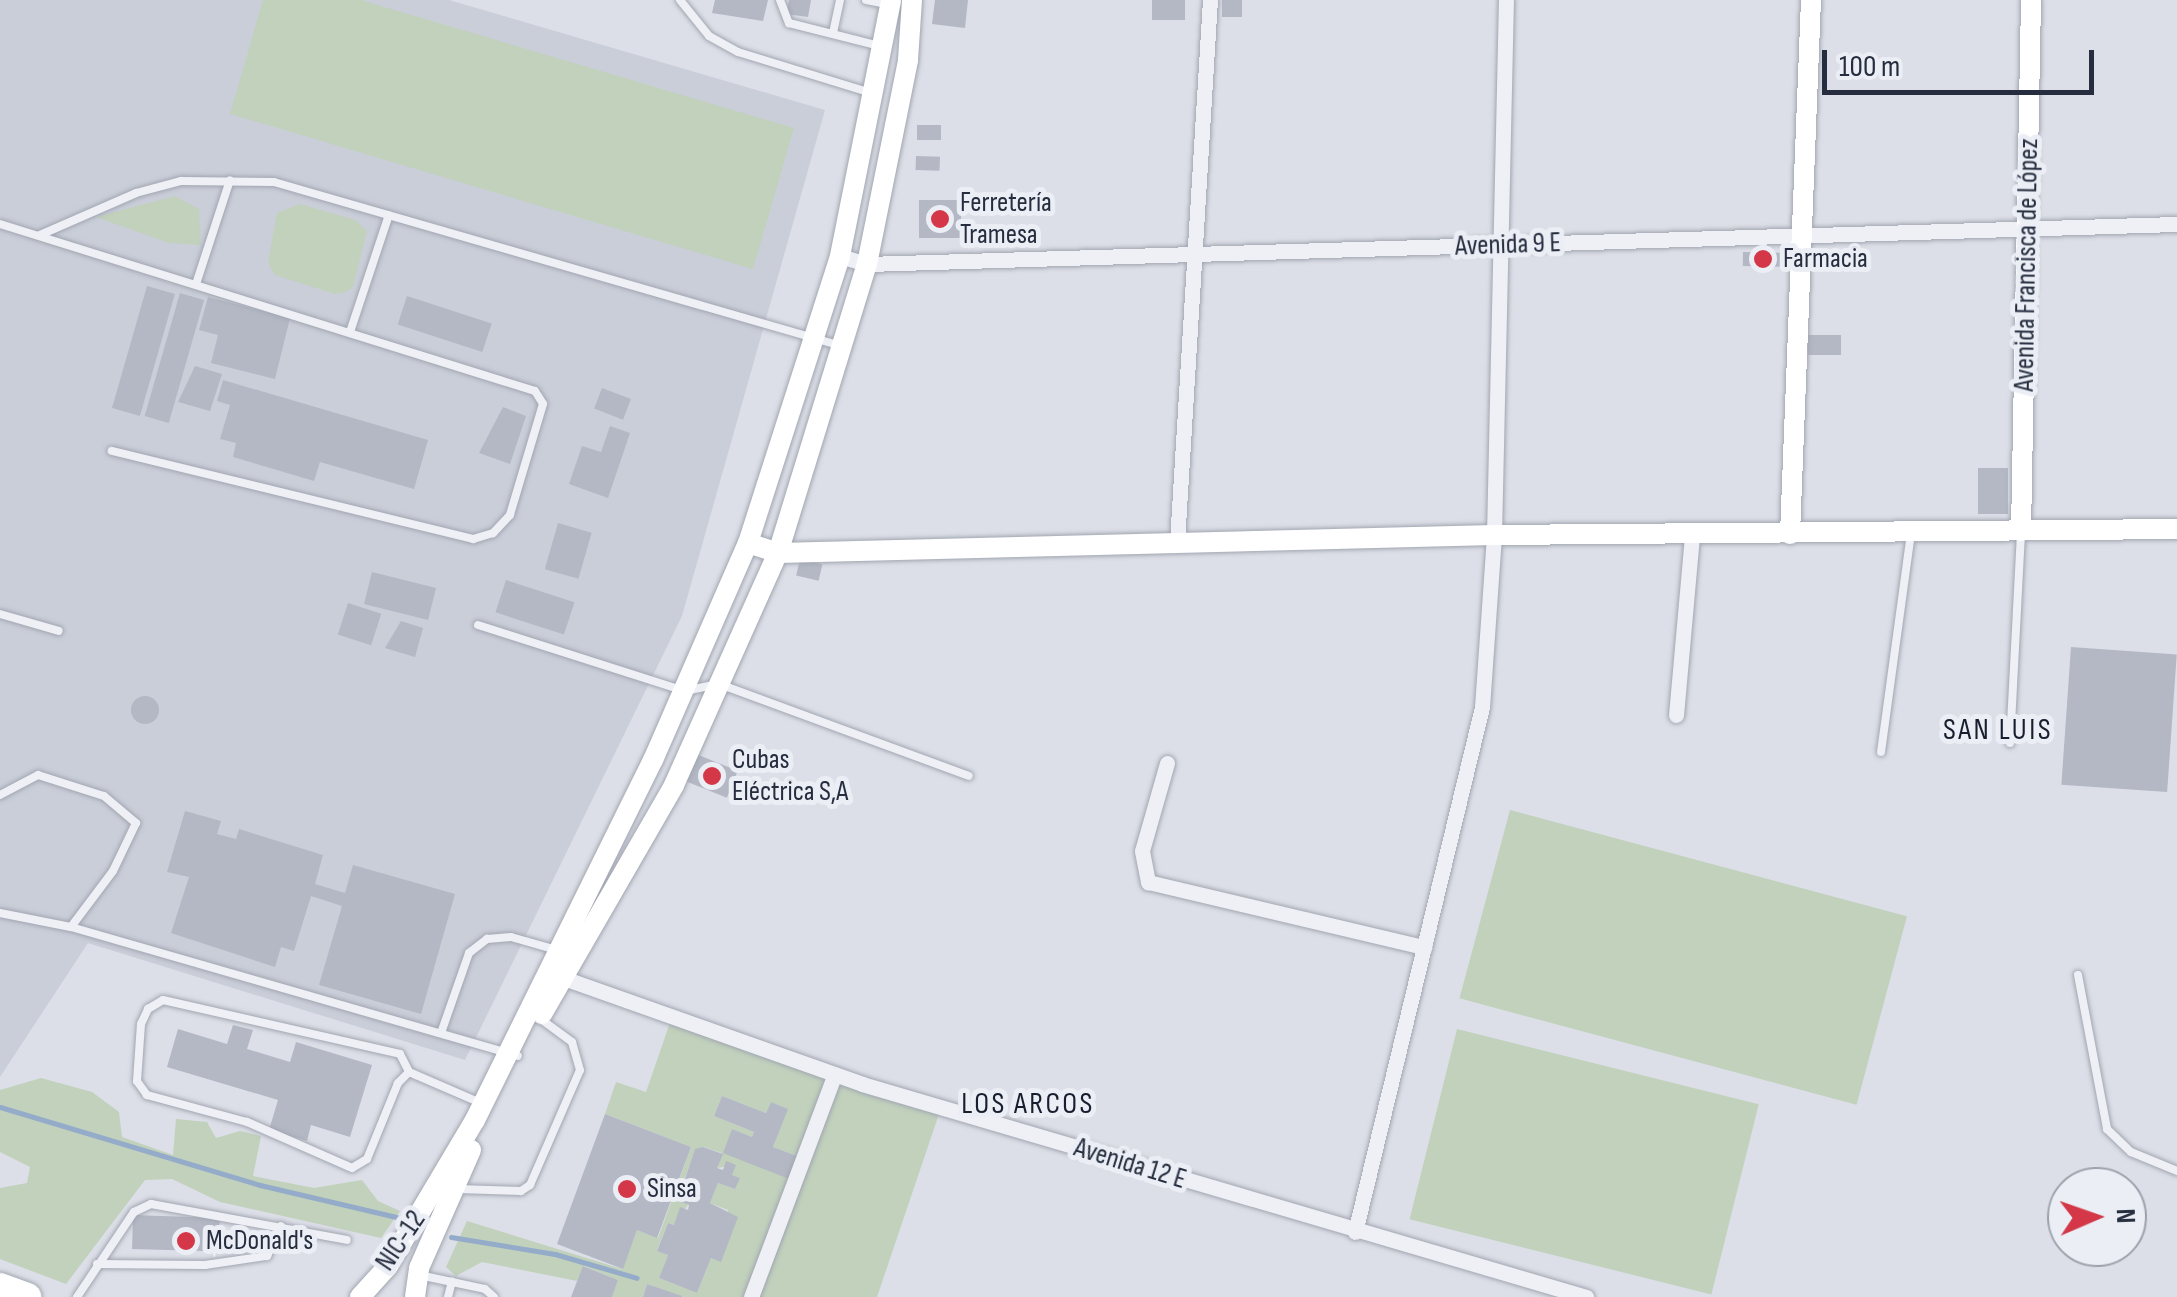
<!DOCTYPE html>
<html>
<head>
<meta charset="utf-8">
<style>
	body { margin:0 }
	#map { position:relative; width:2177px; height:1297px; overflow:hidden; background:#dcdfe7; font-family:"Sofia Sans Condensed",sans-serif }
	div>[style] { position:absolute }
	[style*='--x'] { left:calc(var(--x)*1px); top:calc(var(--y)*1px); width:calc(var(--w)*1px); rotate:calc(var(--a)*1deg) }
	.built>* { inset:0; background:#caced9 }
	.green>* { inset:0; background:#c1d1bc; transform-origin:0 0 }
	.stream>* { height:5px; margin:-2.5px; padding:0 2.5px; transform-origin:2.5px; border-radius:2.5px; background:#94abc9 }
	.building>* { inset:0; background:#b3b8c4; transform-origin:0 0 }
	.round { border-radius:50% }
	.roads { filter:drop-shadow(0 0 2px #a1a6b1) drop-shadow(0 0 2px #a1a6b1) }
	.lane>* { height:8px; margin:-4px; padding:0 4px; transform-origin:4px; border-radius:4px; background:#eef0f5 }
	.street>* { height:15px; margin:-7.5px; padding:0 7.5px; transform-origin:7.5px; border-radius:7.5px; background:#eef0f5 }
	.secondary>* { height:20px; margin:-10px; padding:0 10px; transform-origin:10px; border-radius:10px; background:#fff }
	.highway>* { height:28px; margin:-14px; padding:0 14px; transform-origin:14px; border-radius:14px; background:#fff }
	.dots>* { width:28px; height:28px; translate:-50% -50%; box-sizing:border-box; border:5px solid #ebeef5; border-radius:50% }
	span { translate:-50% -50%; white-space:nowrap; text-align:center; line-height:1.15; -webkit-text-stroke:10px #ebeef5; paint-order:stroke }
	.poi-label { font-size:28px; color:#252d3e }
	.left { translate:0 -50%; text-align:left }
	.street-label { font-size:28px; color:#252d3e }
	.neighbourhood-label { font-size:30px; color:#171e2e; letter-spacing:2.5px }
	.north { position:absolute; left:2047px; top:1167px; width:100px; height:100px; box-sizing:border-box; background:#ebeef5; border:2px solid #9ca1ac; border-radius:50%; rotate:88deg; font-size:28px; font-weight:700; line-height:40px; text-align:center; color:#252d3e }
	.north::after { content:''; display:block; margin:auto; width:35px; height:45px; background:#d43848; clip-path:polygon(50% 0,100% 100%,50% 72%,0 100%) }
	.scale { position:absolute; left:1822px; top:50px; width:272px; height:45px; box-sizing:border-box; border:5px solid #252d3e; border-top:0; padding-left:12px; font-size:30px; line-height:35px; white-space:nowrap; color:#252d3e; -webkit-text-stroke:8px #ebeef5; paint-order:stroke }
</style>
</head>
<body>
<div id="map">
	<div class="built">
		<div style="clip-path:polygon(0 0,449px 0,825px 110px,682px 616px,465px 1060px,88px 943px,0 1077px)"></div>
	</div>
	<div class="green">
		<div style="clip-path:polygon(263px 0,361px 0,794px 128px,753px 269px,230px 114px)"></div>
		<div style="clip-path:polygon(175px 196px,199px 209px,201px 245px,169px 243px,96px 217px)"></div>
		<div style="clip-path:polygon(300px 204px,355px 220px,367px 231px,353px 287px,346px 292px,335px 294px,275px 275px,268px 263px,277px 213px)"></div>
		<div style="left:1510px;top:810px;width:411px;height:195px;rotate:15deg"></div>
		<div style="clip-path:polygon(evenodd,673px 1014px,941px 1108px,877px 1297px,683px 1297px,647px 1284px,643px 1297px,612px 1297px,618px 1280px,584px 1266px,577px 1281px,482px 1262px,456px 1276px,446px 1267px,467px 1221px,622px 1269px,637px 1230px,658px 1238px,691px 1147px,605px 1114px,616px 1082px,646px 1092px,673px 1014px,722px 1096px,766px 1113px,771px 1102px,787px 1109px,773px 1147px,797px 1156px,724px 1153px,732px 1129px,752px 1137px,754px 1132px,714px 1116px,722px 1096px,673px 1014px,704px 1147px,722px 1153px,717px 1168px,735px 1165px,732px 1175px,739px 1178px,735px 1189px,718px 1183px,710px 1203px,728px 1210px,721px 1261px,711px 1258px,697px 1293px,659px 1278px,668px 1255px,657px 1250px,668px 1223px,674px 1225px,696px 1193px,699px 1184px,685px 1178px,695px 1150px,704px 1147px)"></div>
		<div style="left:1457px;top:1029px;width:311px;height:196px;rotate:14deg"></div>
		<div style="clip-path:polygon(41px 1078px,92px 1092px,119px 1112px,122px 1137px,173px 1155px,176px 1119px,207px 1122px,216px 1138px,240px 1131px,261px 1136px,253px 1176px,314px 1188px,362px 1180px,378px 1201px,400px 1211px,381px 1238px,220px 1202px,172px 1179px,145px 1180px,66px 1284px,0 1259px,0 1188px,27px 1183px,30px 1167px,0 1152px,0 1090px)"></div>
	</div>
	<div class="stream">
		<div style="--x:0;--y:1107;--w:271;--a:16.7"></div>
		<div style="--x:260;--y:1185;--w:140;--a:13.2"></div>
		<div style="--x:451;--y:1237;--w:105;--a:9.3"></div>
		<div style="--x:555;--y:1254;--w:85;--a:16.3"></div>
	</div>
	<div class="building">
		<div style="clip-path:polygon(715px 0,768px 0,763px 21px,712px 13px)"></div>
		<div style="clip-path:polygon(789px 0,811px 0,808px 17px,786px 14px)"></div>
		<div style="clip-path:polygon(935px 0,968px 0,965px 28px,932px 24px)"></div>
		<div style="left:1152px;top:0;width:33px;height:20px"></div>
		<div style="left:1222px;top:0;width:20px;height:17px"></div>
		<div style="left:941px;top:125px;width:15px;height:24px;rotate:90deg"></div>
		<div style="left:916px;top:156px;width:24px;height:14px;rotate:2deg"></div>
		<div style="left:919px;top:200px;width:42px;height:38px"></div>
		<div style="left:1743px;top:252px;width:40px;height:14px;rotate:1deg"></div>
		<div style="left:147px;top:286px;width:29px;height:127px;rotate:16deg"></div>
		<div style="left:180px;top:293px;width:25px;height:128px;rotate:16deg"></div>
		<div style="left:407px;top:296px;width:89px;height:30px;rotate:18deg"></div>
		<div style="clip-path:polygon(208px 297px,290px 318px,275px 379px,211px 363px,218px 335px,199px 330px)"></div>
		<div style="left:1808px;top:335px;width:33px;height:20px"></div>
		<div style="clip-path:polygon(195px 366px,222px 374px,210px 411px,178px 402px)"></div>
		<div style="clip-path:polygon(223px 380px,428px 440px,414px 489px,320px 462px,314px 481px,233px 457px,236px 443px,220px 439px,230px 405px,217px 401px)"></div>
		<div style="left:602px;top:388px;width:31px;height:22px;rotate:21deg"></div>
		<div style="clip-path:polygon(503px 407px,526px 416px,510px 464px,479px 453px)"></div>
		<div style="clip-path:polygon(610px 426px,630px 433px,608px 498px,569px 484px,582px 446px,601px 452px)"></div>
		<div style="left:1978px;top:468px;width:30px;height:46px"></div>
		<div style="left:558px;top:523px;width:35px;height:48px;rotate:16deg"></div>
		<div style="left:800px;top:559px;width:23px;height:17px;rotate:13deg"></div>
		<div style="left:372px;top:572px;width:66px;height:33px;rotate:14deg"></div>
		<div style="left:506px;top:580px;width:72px;height:34px;rotate:18deg"></div>
		<div style="left:348px;top:603px;width:35px;height:33px;rotate:18deg"></div>
		<div style="clip-path:polygon(401px 621px,423px 628px,415px 657px,385px 648px)"></div>
		<div style="left:2071px;top:647px;width:106px;height:138px;rotate:4deg"></div>
		<div class="round" style="left:131px;top:696px;width:28px;height:28px"></div>
		<div style="left:696px;top:754px;width:45px;height:29px;rotate:22deg"></div>
		<div style="clip-path:polygon(185px 811px,221px 821px,217px 834px,236px 839px,239px 829px,323px 855px,315px 884px,345px 893px,353px 865px,455px 894px,421px 1014px,319px 985px,342px 906px,311px 896px,294px 951px,281px 947px,275px 967px,171px 933px,189px 877px,167px 872px)"></div>
		<div style="clip-path:polygon(233px 1025px,253px 1030px,247px 1049px,290px 1062px,296px 1042px,372px 1065px,350px 1137px,311px 1125px,307px 1141px,269px 1130px,278px 1100px,167px 1067px,178px 1029px,227px 1044px)"></div>
		<div style="clip-path:polygon(722px 1096px,766px 1113px,771px 1102px,788px 1109px,773px 1147px,797px 1156px,789px 1179px,723px 1153px,732px 1129px,752px 1137px,754px 1132px,714px 1116px)"></div>
		<div style="clip-path:polygon(605px 1114px,691px 1147px,657px 1238px,637px 1230px,623px 1269px,557px 1244px)"></div>
		<div style="clip-path:polygon(703px 1147px,723px 1154px,717px 1168px,723px 1170px,726px 1161px,736px 1165px,732px 1175px,740px 1178px,735px 1189px,718px 1183px,710px 1203px,738px 1217px,721px 1262px,711px 1258px,697px 1293px,659px 1278px,668px 1255px,657px 1251px,668px 1223px,674px 1225px,680px 1207px,688px 1210px,689px 1205px,677px 1200px,681px 1188px,696px 1193px,699px 1184px,685px 1179px,695px 1149px)"></div>
		<div style="clip-path:polygon(133px 1215px,220px 1218px,219px 1233px,239px 1233px,239px 1252px,132px 1249px)"></div>
		<div style="clip-path:polygon(583px 1266px,618px 1280px,612px 1297px,571px 1297px)"></div>
		<div style="clip-path:polygon(647px 1284px,682px 1296px,682px 1297px,643px 1297px)"></div>
	</div>
	<div class="roads">
		<div class="lane">
			<div style="--x:680;--y:0;--w:46;--a:51.1"></div>
			<div style="--x:709;--y:36;--w:33;--a:29"></div>
			<div style="--x:738;--y:52;--w:136;--a:17.1"></div>
			<div style="--x:780;--y:0;--w:25;--a:69"></div>
			<div style="--x:789;--y:23;--w:94;--a:14.2"></div>
			<div style="--x:866;--y:0;--w:20;--a:11"></div>
			<div style="--x:833;--y:33;--w:34;--a:-78"></div>
			<div style="--x:0;--y:224;--w:560;--a:17.34"></div>
			<div style="--x:535;--y:391;--w:15;--a:58"></div>
			<div style="--x:543;--y:404;--w:116;--a:106.6"></div>
			<div style="--x:510;--y:515;--w:25;--a:133"></div>
			<div style="--x:493;--y:533;--w:21;--a:163"></div>
			<div style="--x:473;--y:539;--w:372;--a:-166.3"></div>
			<div style="--x:40;--y:235;--w:105;--a:-23.6"></div>
			<div style="--x:136;--y:193;--w:47;--a:-14.9"></div>
			<div style="--x:181;--y:181;--w:93;--a:0.6"></div>
			<div style="--x:274;--y:182;--w:587;--a:16.12"></div>
			<div style="--x:197;--y:281;--w:106;--a:-71.9"></div>
			<div style="--x:350;--y:332;--w:123;--a:-71.6"></div>
			<div style="--x:0;--y:614;--w:61;--a:16.1"></div>
			<div style="--x:478;--y:625;--w:217;--a:17.7"></div>
			<div style="--x:685;--y:691;--w:35;--a:-12"></div>
			<div style="--x:719;--y:684;--w:266;--a:20.2"></div>
			<div style="--x:2010;--y:743;--w:208;--a:-87"></div>
			<div style="--x:1881;--y:752;--w:222;--a:-82.2"></div>
			<div style="--x:0;--y:795;--w:43;--a:-27.8"></div>
			<div style="--x:38;--y:775;--w:69;--a:17.7"></div>
			<div style="--x:104;--y:796;--w:42;--a:40.2"></div>
			<div style="--x:136;--y:823;--w:53;--a:115.6"></div>
			<div style="--x:113;--y:871;--w:70;--a:126.9"></div>
			<div style="--x:0;--y:913;--w:72;--a:11.2"></div>
			<div style="--x:71;--y:927;--w:465;--a:16.1"></div>
			<div style="--x:2078;--y:975;--w:157;--a:79.3"></div>
			<div style="--x:2107;--y:1129;--w:33;--a:44"></div>
			<div style="--x:2131;--y:1152;--w:50;--a:22.4"></div>
			<div style="--x:163;--y:1000;--w:243;--a:12.8"></div>
			<div style="--x:400;--y:1054;--w:20;--a:63"></div>
			<div style="--x:409;--y:1072;--w:16;--a:135"></div>
			<div style="--x:398;--y:1083;--w:82;--a:112.2"></div>
			<div style="--x:367;--y:1159;--w:17;--a:149"></div>
			<div style="--x:352;--y:1168;--w:115;--a:-156.3"></div>
			<div style="--x:247;--y:1122;--w:104;--a:-164.9"></div>
			<div style="--x:147;--y:1095;--w:17;--a:-126"></div>
			<div style="--x:137;--y:1081;--w:57;--a:-86"></div>
			<div style="--x:141;--y:1024;--w:17;--a:-65"></div>
			<div style="--x:148;--y:1009;--w:17;--a:-31"></div>
			<div style="--x:441;--y:1033;--w:85;--a:-70.7"></div>
			<div style="--x:469;--y:953;--w:23;--a:-38"></div>
			<div style="--x:487;--y:939;--w:24;--a:-5"></div>
			<div style="--x:511;--y:937;--w:48;--a:15.8"></div>
			<div style="--x:409;--y:1072;--w:81;--a:23.4"></div>
			<div style="--x:458;--y:1189;--w:63;--a:1.8"></div>
			<div style="--x:521;--y:1191;--w:11;--a:-34"></div>
			<div style="--x:530;--y:1185;--w:125;--a:-66.5"></div>
			<div style="--x:580;--y:1070;--w:29;--a:-106"></div>
			<div style="--x:572;--y:1042;--w:42;--a:-143.7"></div>
			<div style="--x:97;--y:1264;--w:108;--a:0.5"></div>
			<div style="--x:205;--y:1265;--w:63;--a:-8.3"></div>
			<div style="--x:267;--y:1256;--w:33;--a:-65"></div>
			<div style="--x:419;--y:1275;--w:67;--a:12"></div>
			<div style="--x:485;--y:1289;--w:12;--a:42"></div>
			<div style="--x:77;--y:1297;--w:102;--a:-56.2"></div>
			<div style="--x:134;--y:1212;--w:19;--a:-25"></div>
			<div style="--x:151;--y:1204;--w:199;--a:10.4"></div>
			<div style="--x:448;--y:1297;--w:16;--a:-76"></div>
		</div>
		<div class="street">
			<div style="--x:840;--y:256;--w:28;--a:17"></div>
			<div style="--x:867;--y:264;--w:1311;--a:-1.75"></div>
			<div style="--x:1177;--y:542;--w:543;--a:-86.52"></div>
			<div style="--x:1676;--y:715;--w:182;--a:-84.9"></div>
			<div style="--x:1167;--y:763;--w:91;--a:105.9"></div>
			<div style="--x:1142;--y:851;--w:32;--a:79"></div>
			<div style="--x:1148;--y:882;--w:284;--a:13.3"></div>
			<div style="--x:555;--y:975;--w:326;--a:19.5"></div>
			<div style="--x:862;--y:1084;--w:755;--a:16.39"></div>
			<div style="--x:1355;--y:1232;--w:540;--a:-76.4"></div>
			<div style="--x:1482;--y:707;--w:172;--a:-86"></div>
			<div style="--x:1494;--y:535;--w:535;--a:-88.72"></div>
			<div style="--x:751;--y:1297;--w:238;--a:-69.4"></div>
		</div>
		<div class="secondary">
			<div style="--x:2021;--y:531;--w:531;--a:-88.92"></div>
			<div style="--x:1790;--y:534;--w:534;--a:-87.75"></div>
			<div style="--x:748;--y:543;--w:32;--a:18"></div>
			<div style="--x:778;--y:553;--w:716;--a:-1.44"></div>
			<div style="--x:1494;--y:535;--w:683;--a:-0.5"></div>
			<div style="--x:542;--y:1014;--w:264;--a:-60"></div>
			<div style="--x:674;--y:785;--w:254;--a:-65.9"></div>
			<div style="--x:778;--y:553;--w:302;--a:-72.9"></div>
			<div style="--x:867;--y:264;--w:208;--a:-78.6"></div>
			<div style="--x:908;--y:60;--w:60;--a:-86.2"></div>
			<div style="--x:360;--y:1297;--w:42;--a:-47.9"></div>
			<div style="--x:388;--y:1266;--w:170;--a:-59.2"></div>
			<div style="--x:475;--y:1120;--w:402;--a:-63.7"></div>
			<div style="--x:653;--y:760;--w:237;--a:-66.4"></div>
			<div style="--x:748;--y:543;--w:301;--a:-72.2"></div>
			<div style="--x:840;--y:256;--w:261;--a:-78.7"></div>
			<div style="--x:415;--y:1297;--w:29;--a:-82"></div>
			<div style="--x:419;--y:1268;--w:129;--a:-66.2"></div>
		</div>
		<div class="highway">
			<div style="--x:0;--y:1287;--w:29;--a:20"></div>
		</div>
	</div>
	<div class="dots">
		<div style="left:940px;top:219px;background:#d43848"></div>
		<div style="left:1763px;top:259px;background:#d43848"></div>
		<div style="left:712px;top:776px;background:#d43848"></div>
		<div style="left:627px;top:1189px;background:#d43848"></div>
		<div style="left:186px;top:1241px;background:#d43848"></div>
	</div>
	<div class="poi-label">
		<span class="left" style="left:960px;top:219px">Ferretería<br>Tramesa</span>
		<span class="left" style="left:1783px;top:259px">Farmacia</span>
		<span class="left" style="left:732px;top:776px">Cubas<br>Eléctrica S,A</span>
		<span class="left" style="left:647px;top:1189px">Sinsa</span>
		<span class="left" style="left:206px;top:1241px">McDonald's</span>
	</div>
	<div class="street-label">
		<span style="left:1508px;top:245px;rotate:-2deg">Avenida 9 E</span>
		<span style="left:2027px;top:265px;rotate:-89deg">Avenida Francisca de López</span>
		<span style="left:1130px;top:1164px;rotate:17deg">Avenida 12 E</span>
		<span style="left:401px;top:1241px;rotate:-56deg">NIC-12</span>
	</div>
	<div class="neighbourhood-label">
		<span style="left:1998px;top:730px">SAN LUIS</span>
		<span style="left:1028px;top:1104px">LOS ARCOS</span>
	</div>
	<div class="north">N</div>
	<div class="scale">100 m</div>
</div>
</body>
</html>
